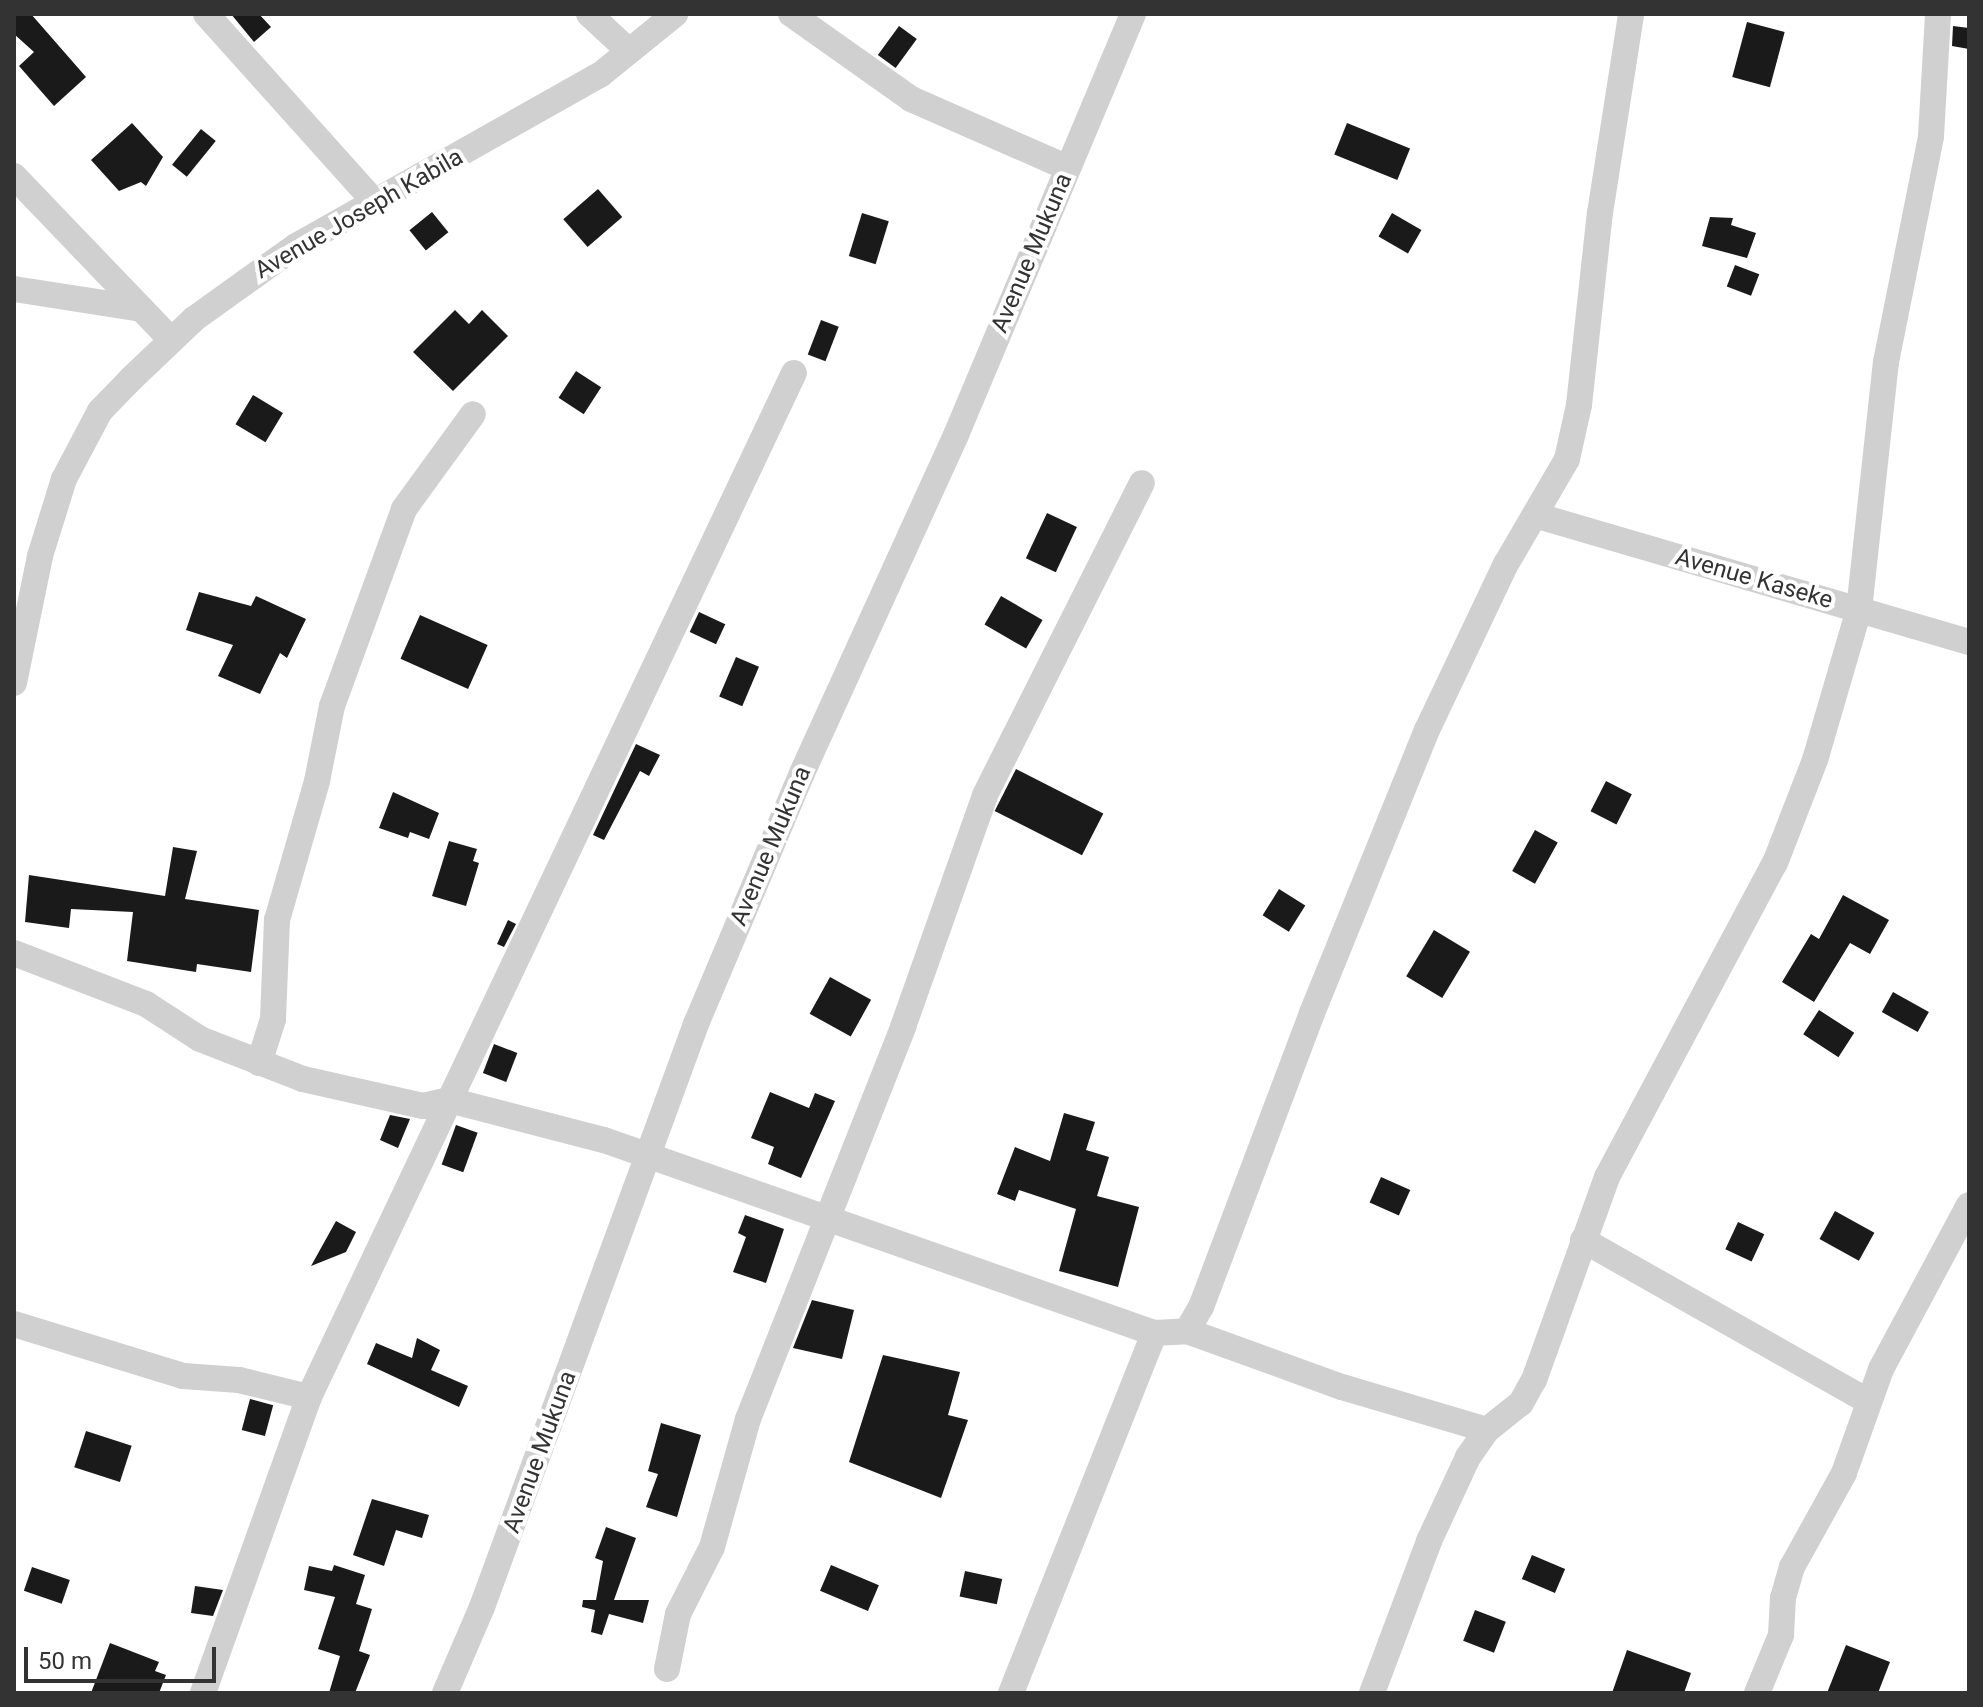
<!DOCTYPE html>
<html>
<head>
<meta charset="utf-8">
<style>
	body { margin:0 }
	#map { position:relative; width:1983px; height:1707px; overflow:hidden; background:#fff; font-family:Roboto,sans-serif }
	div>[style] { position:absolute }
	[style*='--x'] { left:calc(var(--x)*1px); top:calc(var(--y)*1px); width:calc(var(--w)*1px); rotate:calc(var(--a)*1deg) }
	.building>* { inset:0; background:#1a1a1a; transform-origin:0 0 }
	.street>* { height:26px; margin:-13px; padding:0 13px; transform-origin:13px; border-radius:13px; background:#d0d0d0 }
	span { translate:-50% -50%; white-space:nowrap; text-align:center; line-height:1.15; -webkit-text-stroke:8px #fff; paint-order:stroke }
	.street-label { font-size:24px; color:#333 }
	.frame { position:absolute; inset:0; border:16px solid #333; pointer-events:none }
	.scale { position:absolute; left:24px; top:1647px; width:192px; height:36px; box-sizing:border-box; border:4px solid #333; border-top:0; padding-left:10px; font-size:24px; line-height:28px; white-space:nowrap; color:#333; -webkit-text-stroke:6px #fff; paint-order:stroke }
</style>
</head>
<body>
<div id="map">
	<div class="building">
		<div style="clip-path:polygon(14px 14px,31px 14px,86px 77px,54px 106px,19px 66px,34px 52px,14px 34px)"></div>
		<div style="clip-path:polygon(231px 14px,259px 14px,271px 27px,254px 42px)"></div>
		<div style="left:1747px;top:22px;width:39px;height:57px;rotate:15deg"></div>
		<div style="left:899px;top:26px;width:22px;height:36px;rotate:36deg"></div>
		<div style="clip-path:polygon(1953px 26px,1969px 28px,1969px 49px,1952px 46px)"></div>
		<div style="clip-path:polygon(132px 123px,163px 157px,146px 186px,141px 182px,119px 191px,91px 160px)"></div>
		<div style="left:1347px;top:123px;width:68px;height:34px;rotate:22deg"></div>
		<div style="left:201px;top:129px;width:19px;height:46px;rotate:39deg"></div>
		<div style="left:598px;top:189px;width:37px;height:46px;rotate:49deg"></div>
		<div style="left:432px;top:212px;width:26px;height:29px;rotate:51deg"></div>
		<div style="left:862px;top:213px;width:28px;height:45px;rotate:17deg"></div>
		<div style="left:1392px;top:213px;width:34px;height:27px;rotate:30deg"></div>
		<div style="clip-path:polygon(1710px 217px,1733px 218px,1731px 225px,1756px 233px,1747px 258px,1702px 246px)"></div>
		<div style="left:1735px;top:265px;width:26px;height:23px;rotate:21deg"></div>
		<div style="clip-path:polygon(455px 310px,469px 324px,482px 310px,508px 336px,453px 391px,413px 352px)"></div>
		<div style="left:821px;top:320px;width:19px;height:37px;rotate:21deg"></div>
		<div style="left:576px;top:371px;width:30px;height:32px;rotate:33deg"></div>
		<div style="left:253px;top:395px;width:35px;height:34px;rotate:31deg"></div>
		<div style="left:1047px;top:513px;width:33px;height:50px;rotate:25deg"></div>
		<div style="clip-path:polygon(199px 592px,251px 606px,256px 596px,306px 619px,287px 658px,280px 653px,260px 694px,218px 676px,233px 645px,186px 630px)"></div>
		<div style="left:1001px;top:596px;width:48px;height:33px;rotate:30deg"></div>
		<div style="left:699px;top:612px;width:29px;height:22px;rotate:25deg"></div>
		<div style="left:420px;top:615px;width:74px;height:48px;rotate:24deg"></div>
		<div style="left:736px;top:657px;width:25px;height:43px;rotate:23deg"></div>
		<div style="clip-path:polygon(636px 744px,660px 755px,649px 776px,640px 771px,604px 840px,593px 835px)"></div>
		<div style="left:1016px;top:769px;width:98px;height:47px;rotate:27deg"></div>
		<div style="left:1606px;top:781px;width:29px;height:34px;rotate:27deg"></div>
		<div style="clip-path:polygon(393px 792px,439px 813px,429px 839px,410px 832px,408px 838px,379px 828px)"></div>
		<div style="left:1535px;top:830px;width:26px;height:47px;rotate:29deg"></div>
		<div style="clip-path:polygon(449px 841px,477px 849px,473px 861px,479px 863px,466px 906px,432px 896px)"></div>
		<div style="clip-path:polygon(173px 847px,197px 851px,185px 899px,259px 910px,251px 972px,197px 964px,196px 972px,127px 961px,133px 912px,71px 909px,69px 928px,25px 922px,29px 875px,165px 896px)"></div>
		<div style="left:1279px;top:889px;width:31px;height:31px;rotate:32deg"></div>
		<div style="clip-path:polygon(1843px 895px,1889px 920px,1870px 954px,1850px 943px,1814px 1002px,1782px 982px,1811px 934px,1819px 939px)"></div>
		<div style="clip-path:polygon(508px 920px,516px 924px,504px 947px,497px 944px)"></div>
		<div style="left:1434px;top:930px;width:42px;height:54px;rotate:31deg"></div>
		<div style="left:830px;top:977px;width:47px;height:42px;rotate:29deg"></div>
		<div style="left:1893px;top:992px;width:41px;height:23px;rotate:29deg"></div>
		<div style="left:1819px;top:1010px;width:42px;height:29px;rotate:33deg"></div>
		<div style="left:494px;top:1044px;width:25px;height:31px;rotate:21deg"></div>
		<div style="clip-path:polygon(770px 1092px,809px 1108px,815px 1093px,835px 1101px,801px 1178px,768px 1164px,774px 1147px,751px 1138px)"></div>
		<div style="clip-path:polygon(1064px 1113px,1095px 1122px,1086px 1150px,1109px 1157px,1097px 1196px,1139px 1207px,1118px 1287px,1059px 1271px,1076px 1209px,1019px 1190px,1015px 1201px,997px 1194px,1015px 1147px,1050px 1161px)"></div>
		<div style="clip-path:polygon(390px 1115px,410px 1119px,398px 1148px,380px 1140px)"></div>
		<div style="left:456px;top:1125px;width:23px;height:42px;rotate:20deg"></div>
		<div style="left:1381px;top:1177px;width:32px;height:28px;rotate:24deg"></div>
		<div style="left:1835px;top:1211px;width:45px;height:32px;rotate:29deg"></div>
		<div style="clip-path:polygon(745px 1215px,784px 1229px,766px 1283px,733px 1272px,746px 1237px,738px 1233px)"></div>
		<div style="clip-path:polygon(336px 1221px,356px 1232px,346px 1252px,311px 1266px)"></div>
		<div style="left:1738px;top:1222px;width:29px;height:30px;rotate:25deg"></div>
		<div style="clip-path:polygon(812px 1300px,854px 1310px,842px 1359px,793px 1348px)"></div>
		<div style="clip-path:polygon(417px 1338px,440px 1350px,431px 1370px,468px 1386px,459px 1407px,367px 1364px,376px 1343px,412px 1358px)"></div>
		<div style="clip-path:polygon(883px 1355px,960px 1372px,948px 1415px,968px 1420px,941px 1498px,849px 1462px)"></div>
		<div style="left:250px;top:1399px;width:24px;height:32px;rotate:15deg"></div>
		<div style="clip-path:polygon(661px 1423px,701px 1435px,677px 1517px,646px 1507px,658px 1474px,648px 1471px)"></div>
		<div style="left:86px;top:1431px;width:48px;height:38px;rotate:18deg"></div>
		<div style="clip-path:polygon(372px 1499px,429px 1515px,422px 1538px,396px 1530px,384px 1566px,353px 1555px)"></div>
		<div style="clip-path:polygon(606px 1527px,636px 1538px,614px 1600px,649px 1600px,643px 1623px,609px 1614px,602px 1635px,591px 1632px,595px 1610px,582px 1607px,583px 1600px,596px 1600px,603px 1561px,595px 1558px)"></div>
		<div style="left:1532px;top:1555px;width:36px;height:26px;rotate:23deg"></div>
		<div style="clip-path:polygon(334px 1565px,365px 1575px,356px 1604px,372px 1609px,359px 1651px,370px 1655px,355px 1693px,329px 1693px,340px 1656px,318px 1649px,335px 1597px,304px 1590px,309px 1566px,332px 1571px)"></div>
		<div style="left:831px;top:1565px;width:52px;height:28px;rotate:23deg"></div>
		<div style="left:32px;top:1567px;width:40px;height:25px;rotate:19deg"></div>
		<div style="left:965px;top:1571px;width:38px;height:26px;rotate:12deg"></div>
		<div style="clip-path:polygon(195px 1586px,223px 1590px,213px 1616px,191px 1613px)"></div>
		<div style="left:1475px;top:1610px;width:33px;height:33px;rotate:21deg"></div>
		<div style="clip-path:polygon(110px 1643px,159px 1662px,155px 1671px,166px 1675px,159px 1693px,91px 1693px)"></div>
		<div style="clip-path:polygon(1846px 1645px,1890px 1662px,1878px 1693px,1827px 1693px)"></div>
		<div style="clip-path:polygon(1627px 1650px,1691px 1673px,1684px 1693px,1612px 1693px)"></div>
	</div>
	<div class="street">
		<div style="--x:206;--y:14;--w:250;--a:48.1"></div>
		<div style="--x:589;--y:14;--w:54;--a:42.8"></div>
		<div style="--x:791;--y:14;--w:147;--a:35.3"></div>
		<div style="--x:911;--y:99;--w:171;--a:23.7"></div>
		<div style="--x:14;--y:176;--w:227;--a:46.2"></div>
		<div style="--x:14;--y:289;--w:129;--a:8.9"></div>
		<div style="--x:1538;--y:516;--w:449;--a:16.3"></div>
		<div style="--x:14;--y:683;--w:130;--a:-78.4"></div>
		<div style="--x:40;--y:556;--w:81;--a:-72.7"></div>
		<div style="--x:64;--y:479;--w:77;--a:-62.1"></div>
		<div style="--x:100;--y:411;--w:45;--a:-45.9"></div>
		<div style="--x:131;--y:379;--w:87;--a:-43.6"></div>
		<div style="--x:194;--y:319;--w:125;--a:-35.6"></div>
		<div style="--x:296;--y:246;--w:349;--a:-29.4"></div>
		<div style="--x:600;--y:75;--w:97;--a:-39.1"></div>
		<div style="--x:14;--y:953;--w:142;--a:21.1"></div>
		<div style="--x:146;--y:1004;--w:64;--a:32.9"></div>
		<div style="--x:200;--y:1039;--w:110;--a:21.2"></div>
		<div style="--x:303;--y:1079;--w:123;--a:12.7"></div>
		<div style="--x:423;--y:1106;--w:27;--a:-13"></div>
		<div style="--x:449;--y:1100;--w:160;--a:14.5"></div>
		<div style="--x:604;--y:1140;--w:583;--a:19.34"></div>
		<div style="--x:1154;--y:1333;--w:33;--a:-3"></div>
		<div style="--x:1187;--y:1331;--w:28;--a:-60"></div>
		<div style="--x:1201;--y:1307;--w:314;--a:-69.3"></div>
		<div style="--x:1312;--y:1013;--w:305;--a:-67.9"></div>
		<div style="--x:1427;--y:730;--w:184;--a:-64.6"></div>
		<div style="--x:1506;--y:564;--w:121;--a:-59.8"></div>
		<div style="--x:1567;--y:459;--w:55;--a:-77.5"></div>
		<div style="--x:1579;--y:405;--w:193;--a:-83.8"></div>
		<div style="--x:1600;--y:213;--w:201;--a:-81.1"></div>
		<div style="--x:259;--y:1063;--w:46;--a:-72.3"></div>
		<div style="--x:273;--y:1019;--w:99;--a:-87.7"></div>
		<div style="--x:277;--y:920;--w:145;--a:-73.9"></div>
		<div style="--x:317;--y:781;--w:76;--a:-78.7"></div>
		<div style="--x:332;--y:706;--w:210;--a:-69.9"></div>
		<div style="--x:404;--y:509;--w:117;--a:-54"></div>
		<div style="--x:1583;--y:1240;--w:326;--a:29.5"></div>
		<div style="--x:14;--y:1324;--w:177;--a:17.1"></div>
		<div style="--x:183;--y:1376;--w:56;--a:4.1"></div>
		<div style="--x:239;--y:1380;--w:72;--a:13.7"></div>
		<div style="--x:309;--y:1397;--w:1133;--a:-64.66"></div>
		<div style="--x:1187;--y:1331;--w:165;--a:19.9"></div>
		<div style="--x:1342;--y:1387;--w:151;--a:16.5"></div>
		<div style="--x:667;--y:1669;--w:56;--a:-78.7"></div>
		<div style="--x:678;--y:1614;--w:75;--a:-63.1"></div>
		<div style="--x:712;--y:1547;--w:133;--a:-74.3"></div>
		<div style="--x:748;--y:1419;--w:422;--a:-68.4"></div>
		<div style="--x:903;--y:1027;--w:246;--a:-70.5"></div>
		<div style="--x:985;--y:795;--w:349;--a:-63.3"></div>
		<div style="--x:203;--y:1693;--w:314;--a:-70.3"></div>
		<div style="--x:445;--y:1693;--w:94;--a:-66.7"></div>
		<div style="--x:482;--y:1607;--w:621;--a:-69.84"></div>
		<div style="--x:696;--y:1024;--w:272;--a:-67.1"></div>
		<div style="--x:802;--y:773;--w:371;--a:-65.5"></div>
		<div style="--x:956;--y:435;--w:457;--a:-67.2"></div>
		<div style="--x:1011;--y:1693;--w:387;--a:-68.3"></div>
		<div style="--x:1372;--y:1693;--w:162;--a:-69.4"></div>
		<div style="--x:1429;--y:1541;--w:93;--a:-65.1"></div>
		<div style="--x:1468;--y:1457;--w:33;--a:-55"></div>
		<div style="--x:1487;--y:1430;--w:43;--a:-38.5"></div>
		<div style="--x:1521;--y:1403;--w:26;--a:-61"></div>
		<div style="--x:1534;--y:1380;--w:216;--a:-70.2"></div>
		<div style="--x:1607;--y:1177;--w:356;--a:-61.9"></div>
		<div style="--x:1775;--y:863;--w:110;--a:-68.8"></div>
		<div style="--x:1815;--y:760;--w:156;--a:-73.7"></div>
		<div style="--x:1859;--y:610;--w:249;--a:-83.8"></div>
		<div style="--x:1886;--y:362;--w:230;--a:-78.7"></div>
		<div style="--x:1931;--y:136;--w:122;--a:-86.7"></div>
		<div style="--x:1757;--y:1693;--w:63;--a:-67.5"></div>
		<div style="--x:1781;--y:1635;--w:37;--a:-87"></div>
		<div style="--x:1783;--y:1598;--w:32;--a:-74"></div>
		<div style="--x:1792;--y:1567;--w:107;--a:-61"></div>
		<div style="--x:1844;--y:1473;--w:110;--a:-70.4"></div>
		<div style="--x:1881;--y:1369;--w:186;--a:-61.8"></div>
	</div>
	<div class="street-label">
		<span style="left:359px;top:214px;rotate:-30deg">Avenue Joseph Kabila</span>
		<span style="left:1032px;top:253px;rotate:-67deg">Avenue Mukuna</span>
		<span style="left:1754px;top:579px;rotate:16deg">Avenue Kaseke</span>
		<span style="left:771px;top:846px;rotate:-67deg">Avenue Mukuna</span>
		<span style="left:540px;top:1452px;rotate:-70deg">Avenue Mukuna</span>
	</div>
	<div class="frame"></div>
	<div class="scale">50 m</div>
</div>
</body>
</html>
